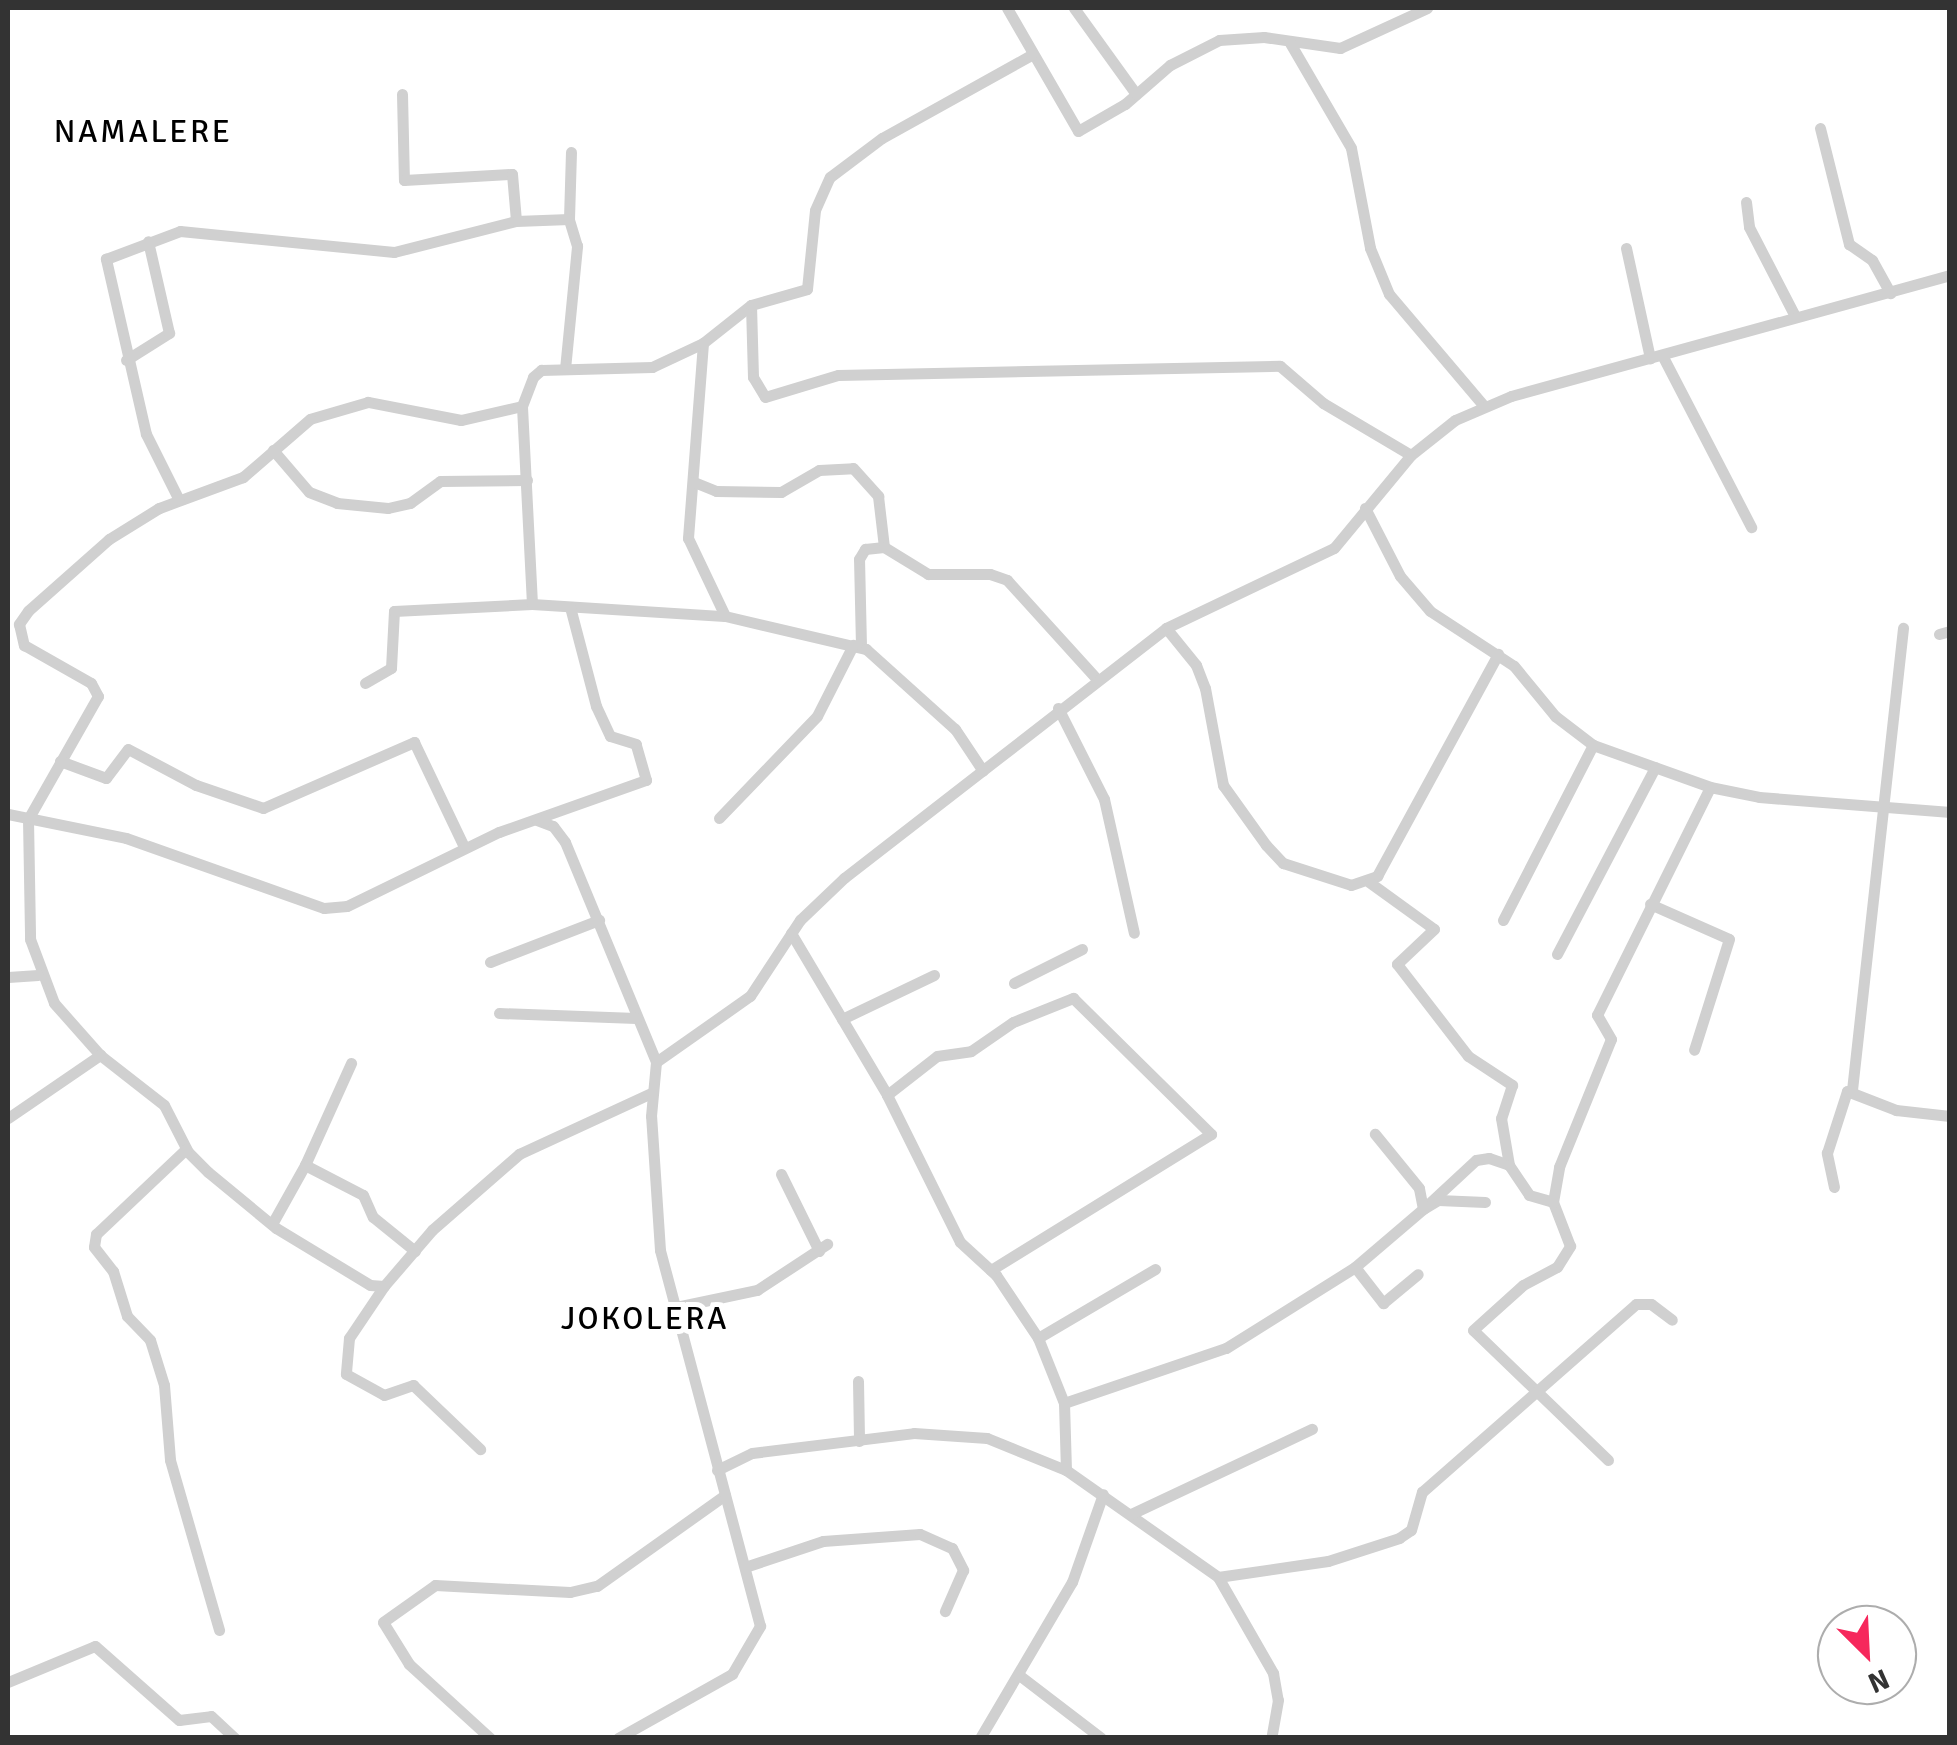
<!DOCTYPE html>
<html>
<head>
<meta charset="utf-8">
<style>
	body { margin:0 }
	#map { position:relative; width:1957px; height:1745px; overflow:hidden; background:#fff; font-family:Signika,sans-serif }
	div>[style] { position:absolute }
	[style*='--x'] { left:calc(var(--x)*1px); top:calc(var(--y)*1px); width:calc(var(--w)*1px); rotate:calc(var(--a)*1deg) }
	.minor>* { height:11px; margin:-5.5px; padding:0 5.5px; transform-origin:5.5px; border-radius:5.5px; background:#d0d0d0 }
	span { translate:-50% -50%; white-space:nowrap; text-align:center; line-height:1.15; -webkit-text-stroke:10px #fff; paint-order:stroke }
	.quarter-label { font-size:32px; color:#000; letter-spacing:2.5px }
	.frame { position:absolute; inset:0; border:10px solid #333; pointer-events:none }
	.north { position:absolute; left:1817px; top:1605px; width:100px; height:100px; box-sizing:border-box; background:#fff; border:2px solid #adadad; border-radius:50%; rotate:156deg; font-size:28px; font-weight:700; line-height:40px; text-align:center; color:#333 }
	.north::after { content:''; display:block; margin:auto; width:35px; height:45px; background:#f6285c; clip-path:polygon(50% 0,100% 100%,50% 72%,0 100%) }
</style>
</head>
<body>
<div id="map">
	<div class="minor">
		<div style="--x:1007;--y:8;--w:142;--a:60"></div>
		<div style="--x:1078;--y:131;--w:54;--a:-29.9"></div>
		<div style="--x:1125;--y:104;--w:60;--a:-40.9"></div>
		<div style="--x:1170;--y:65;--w:55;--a:-27"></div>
		<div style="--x:1219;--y:40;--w:45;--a:-3.8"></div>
		<div style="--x:1264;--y:37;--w:77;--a:8.2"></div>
		<div style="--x:1340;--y:48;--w:96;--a:-24.7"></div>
		<div style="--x:1074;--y:8;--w:106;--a:54.2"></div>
		<div style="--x:1290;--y:43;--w:121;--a:59.8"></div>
		<div style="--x:1351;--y:148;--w:102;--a:79.2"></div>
		<div style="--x:1370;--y:248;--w:50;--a:67.6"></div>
		<div style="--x:1389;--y:294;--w:145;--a:49.7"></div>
		<div style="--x:402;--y:94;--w:86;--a:88.7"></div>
		<div style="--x:404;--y:180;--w:108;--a:-3.2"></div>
		<div style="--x:512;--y:174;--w:47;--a:85.1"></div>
		<div style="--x:1820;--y:128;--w:120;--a:76"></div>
		<div style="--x:1849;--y:244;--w:28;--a:35"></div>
		<div style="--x:1872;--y:260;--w:38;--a:61"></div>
		<div style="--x:1746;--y:202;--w:25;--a:83"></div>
		<div style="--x:1749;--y:227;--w:100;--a:62.7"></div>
		<div style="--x:1626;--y:248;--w:113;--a:77.7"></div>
		<div style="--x:751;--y:305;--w:72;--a:88.4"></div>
		<div style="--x:753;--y:377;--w:23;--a:59"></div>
		<div style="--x:765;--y:397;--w:76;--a:-16.8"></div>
		<div style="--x:838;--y:375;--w:442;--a:-1.2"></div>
		<div style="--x:1280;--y:366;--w:57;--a:40.7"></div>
		<div style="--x:1323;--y:403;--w:102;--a:30.6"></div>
		<div style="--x:703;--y:343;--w:196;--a:94.4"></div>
		<div style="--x:688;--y:538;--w:86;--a:64.6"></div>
		<div style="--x:1662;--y:355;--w:194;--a:62.6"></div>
		<div style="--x:126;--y:360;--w:51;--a:-32.1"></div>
		<div style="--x:169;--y:333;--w:94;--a:-102.9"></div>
		<div style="--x:565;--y:369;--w:124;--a:-84.4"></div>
		<div style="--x:577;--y:246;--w:28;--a:-107"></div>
		<div style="--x:569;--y:219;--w:67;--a:-88.3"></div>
		<div style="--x:522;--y:406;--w:63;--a:167.1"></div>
		<div style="--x:461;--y:420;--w:95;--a:-169"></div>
		<div style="--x:368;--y:402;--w:60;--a:163.7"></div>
		<div style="--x:310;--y:419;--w:89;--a:139.1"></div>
		<div style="--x:243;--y:477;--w:90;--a:159.7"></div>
		<div style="--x:159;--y:508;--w:59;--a:148.2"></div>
		<div style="--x:109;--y:539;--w:108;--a:138.4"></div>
		<div style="--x:28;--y:611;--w:16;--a:125"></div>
		<div style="--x:19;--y:624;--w:22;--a:77"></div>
		<div style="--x:24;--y:645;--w:77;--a:29.6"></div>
		<div style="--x:91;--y:683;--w:15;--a:62"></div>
		<div style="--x:98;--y:696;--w:142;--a:119.6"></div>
		<div style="--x:28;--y:819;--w:120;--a:89"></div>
		<div style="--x:30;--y:939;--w:68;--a:69.4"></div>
		<div style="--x:54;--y:1003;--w:69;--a:48.5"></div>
		<div style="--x:100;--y:1055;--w:81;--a:38"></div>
		<div style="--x:164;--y:1105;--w:53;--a:62.9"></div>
		<div style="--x:188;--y:1152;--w:28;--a:45"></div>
		<div style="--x:208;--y:1172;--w:88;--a:39.5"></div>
		<div style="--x:276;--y:1228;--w:110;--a:31.2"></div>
		<div style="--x:370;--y:1285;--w:14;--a:4"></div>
		<div style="--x:384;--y:1286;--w:74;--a:-49.4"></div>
		<div style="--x:432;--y:1230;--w:116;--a:-41.1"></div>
		<div style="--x:519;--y:1154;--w:145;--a:-24.8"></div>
		<div style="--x:273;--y:450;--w:55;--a:49.4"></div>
		<div style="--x:309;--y:492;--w:30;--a:21"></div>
		<div style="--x:337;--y:503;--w:51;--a:5.6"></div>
		<div style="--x:388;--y:508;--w:23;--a:-13"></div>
		<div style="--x:410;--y:503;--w:37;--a:-36"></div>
		<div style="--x:440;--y:481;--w:87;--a:-0.7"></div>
		<div style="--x:694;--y:482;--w:24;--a:22"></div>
		<div style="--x:716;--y:491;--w:65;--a:0.9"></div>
		<div style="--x:781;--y:492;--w:44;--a:-30.1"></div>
		<div style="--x:819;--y:470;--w:34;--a:-3"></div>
		<div style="--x:853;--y:468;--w:38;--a:48"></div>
		<div style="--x:878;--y:496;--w:51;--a:83.3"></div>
		<div style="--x:179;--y:500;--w:74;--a:-116.6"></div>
		<div style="--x:146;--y:434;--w:180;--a:-102.9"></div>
		<div style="--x:106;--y:259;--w:79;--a:-20.7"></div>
		<div style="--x:180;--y:231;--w:215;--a:5.6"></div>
		<div style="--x:394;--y:252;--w:126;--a:-14.3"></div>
		<div style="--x:516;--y:221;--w:53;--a:-2.2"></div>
		<div style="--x:1365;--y:508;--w:76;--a:62.8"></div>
		<div style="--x:1400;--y:576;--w:46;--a:49.4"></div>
		<div style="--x:1430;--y:611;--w:100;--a:33.2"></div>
		<div style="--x:1514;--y:666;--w:65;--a:50.6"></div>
		<div style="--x:1555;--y:716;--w:48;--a:37.3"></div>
		<div style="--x:1593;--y:745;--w:124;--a:19.7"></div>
		<div style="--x:1710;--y:787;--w:50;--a:11.5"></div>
		<div style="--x:1759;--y:797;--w:192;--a:4.5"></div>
		<div style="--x:532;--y:604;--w:198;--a:-92.9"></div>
		<div style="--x:522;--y:406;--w:31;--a:-69"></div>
		<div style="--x:533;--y:377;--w:11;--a:-41"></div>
		<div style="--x:541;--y:370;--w:111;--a:-1.5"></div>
		<div style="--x:652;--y:367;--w:56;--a:-25.2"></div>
		<div style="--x:703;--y:343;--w:61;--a:-38.4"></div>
		<div style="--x:751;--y:305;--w:58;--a:-15.9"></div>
		<div style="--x:807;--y:289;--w:79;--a:-84.2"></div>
		<div style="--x:815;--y:210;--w:36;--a:-66"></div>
		<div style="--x:830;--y:177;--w:65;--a:-36.9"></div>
		<div style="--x:882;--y:138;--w:171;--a:-29.1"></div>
		<div style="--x:1166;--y:628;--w:48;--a:51"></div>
		<div style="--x:1196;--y:665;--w:25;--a:69"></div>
		<div style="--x:1205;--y:688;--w:99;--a:79.5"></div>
		<div style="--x:1223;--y:785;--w:74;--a:54.4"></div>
		<div style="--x:1266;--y:845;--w:25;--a:47"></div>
		<div style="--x:1283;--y:863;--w:71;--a:17.9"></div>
		<div style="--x:1351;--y:885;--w:28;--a:-19"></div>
		<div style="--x:1377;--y:876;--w:253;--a:-61.4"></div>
		<div style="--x:1939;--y:634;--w:11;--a:-15"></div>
		<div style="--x:861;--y:646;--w:87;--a:-91.3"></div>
		<div style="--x:859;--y:559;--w:12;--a:-59"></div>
		<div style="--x:865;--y:549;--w:19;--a:-6"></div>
		<div style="--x:884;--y:547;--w:52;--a:31.5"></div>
		<div style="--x:928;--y:574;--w:62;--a:0"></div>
		<div style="--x:990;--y:574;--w:18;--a:19"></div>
		<div style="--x:1007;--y:580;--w:132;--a:47.8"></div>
		<div style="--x:365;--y:683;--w:30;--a:-30"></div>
		<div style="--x:391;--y:668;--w:57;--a:-87"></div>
		<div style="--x:394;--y:611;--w:138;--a:-2.9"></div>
		<div style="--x:532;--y:604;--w:193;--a:3.6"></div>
		<div style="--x:725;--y:616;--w:145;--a:13.2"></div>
		<div style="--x:866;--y:649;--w:120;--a:42"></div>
		<div style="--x:955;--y:729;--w:50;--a:56.3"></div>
		<div style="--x:1058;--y:708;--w:102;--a:63.2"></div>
		<div style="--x:1104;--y:799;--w:137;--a:77.4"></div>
		<div style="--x:60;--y:761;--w:49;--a:20.3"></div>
		<div style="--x:106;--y:778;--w:36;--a:-53"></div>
		<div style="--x:128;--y:749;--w:77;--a:27.9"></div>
		<div style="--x:196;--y:785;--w:71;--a:18.9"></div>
		<div style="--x:263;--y:808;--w:165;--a:-23.6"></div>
		<div style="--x:414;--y:742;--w:116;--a:64.5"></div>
		<div style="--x:8;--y:814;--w:120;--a:11.5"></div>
		<div style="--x:126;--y:838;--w:210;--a:19.5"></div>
		<div style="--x:324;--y:908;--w:23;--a:-5"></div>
		<div style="--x:347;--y:906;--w:169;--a:-26"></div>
		<div style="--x:499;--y:832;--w:156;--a:-19.5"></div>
		<div style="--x:646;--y:780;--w:37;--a:-106"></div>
		<div style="--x:636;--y:744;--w:27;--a:-163"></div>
		<div style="--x:610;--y:736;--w:33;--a:-115"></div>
		<div style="--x:596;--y:706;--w:102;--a:-104.7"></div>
		<div style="--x:719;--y:818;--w:141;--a:-46.1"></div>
		<div style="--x:817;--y:716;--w:80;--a:-63.1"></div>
		<div style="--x:537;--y:820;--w:17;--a:21"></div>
		<div style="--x:553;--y:826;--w:20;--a:53"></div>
		<div style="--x:565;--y:842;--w:238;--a:67.5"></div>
		<div style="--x:1369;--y:882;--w:80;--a:35.9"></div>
		<div style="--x:1434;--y:929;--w:51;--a:136.6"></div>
		<div style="--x:1397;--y:964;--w:116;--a:52.3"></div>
		<div style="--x:1468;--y:1056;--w:53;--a:33.4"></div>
		<div style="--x:1512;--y:1085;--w:35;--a:108"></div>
		<div style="--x:1501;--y:1118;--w:48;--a:80.3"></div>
		<div style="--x:1650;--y:904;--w:86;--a:23.9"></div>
		<div style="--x:1729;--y:939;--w:116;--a:107.5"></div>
		<div style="--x:1503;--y:920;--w:197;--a:-62.8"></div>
		<div style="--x:791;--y:933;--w:188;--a:59.3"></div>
		<div style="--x:887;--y:1095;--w:164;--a:63.6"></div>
		<div style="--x:960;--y:1242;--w:49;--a:42.5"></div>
		<div style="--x:996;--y:1275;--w:76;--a:56.3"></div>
		<div style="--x:1038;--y:1338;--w:70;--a:68.2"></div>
		<div style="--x:1064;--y:1403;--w:67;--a:88.3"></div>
		<div style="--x:1066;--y:1470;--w:186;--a:35.1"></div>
		<div style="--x:1218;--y:1577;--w:111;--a:60.2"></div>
		<div style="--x:1273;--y:1673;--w:27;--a:80"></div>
		<div style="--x:1278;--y:1700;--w:39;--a:100"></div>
		<div style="--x:1557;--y:954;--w:211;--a:-62.3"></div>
		<div style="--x:490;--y:962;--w:117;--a:-21.1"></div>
		<div style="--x:8;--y:977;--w:30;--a:-4"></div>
		<div style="--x:1014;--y:983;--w:76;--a:-26.6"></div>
		<div style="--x:499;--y:1013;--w:137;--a:2.1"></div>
		<div style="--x:842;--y:1019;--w:102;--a:-25.6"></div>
		<div style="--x:1852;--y:1090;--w:465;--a:-83.7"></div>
		<div style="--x:887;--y:1095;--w:63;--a:-38"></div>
		<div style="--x:937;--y:1056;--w:34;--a:-8"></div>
		<div style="--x:971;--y:1051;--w:51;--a:-34.6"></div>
		<div style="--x:1013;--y:1022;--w:65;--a:-21.8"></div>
		<div style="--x:1073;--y:998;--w:194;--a:44.6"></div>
		<div style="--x:1211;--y:1134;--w:259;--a:148.3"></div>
		<div style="--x:8;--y:1118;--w:112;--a:-34.4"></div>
		<div style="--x:186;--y:1149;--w:124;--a:136.6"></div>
		<div style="--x:96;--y:1234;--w:13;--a:99"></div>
		<div style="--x:94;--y:1247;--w:31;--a:52"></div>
		<div style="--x:113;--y:1271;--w:47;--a:72.7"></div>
		<div style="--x:127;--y:1316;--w:33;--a:46"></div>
		<div style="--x:150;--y:1340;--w:47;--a:72.7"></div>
		<div style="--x:164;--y:1385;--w:75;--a:85.4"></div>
		<div style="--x:170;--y:1460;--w:177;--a:73.9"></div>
		<div style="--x:305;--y:1165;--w:112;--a:-65.7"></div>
		<div style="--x:781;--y:1174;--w:86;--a:63.7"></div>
		<div style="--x:1834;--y:1187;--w:35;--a:-102"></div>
		<div style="--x:1827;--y:1153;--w:65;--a:-72.1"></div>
		<div style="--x:1847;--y:1091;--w:53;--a:21.2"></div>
		<div style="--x:1896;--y:1110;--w:54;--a:6.3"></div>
		<div style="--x:1485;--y:1202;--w:47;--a:-177.6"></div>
		<div style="--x:1438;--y:1200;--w:17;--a:149"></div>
		<div style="--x:1423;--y:1209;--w:72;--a:-42.8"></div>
		<div style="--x:1476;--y:1160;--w:13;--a:-9"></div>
		<div style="--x:1489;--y:1158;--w:21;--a:19"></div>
		<div style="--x:1509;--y:1165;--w:36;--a:56"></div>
		<div style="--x:1529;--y:1195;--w:25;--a:16"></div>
		<div style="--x:272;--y:1224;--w:68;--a:-60.8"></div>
		<div style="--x:305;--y:1165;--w:65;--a:27.3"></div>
		<div style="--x:363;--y:1195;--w:24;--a:66"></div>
		<div style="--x:373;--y:1217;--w:54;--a:39"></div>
		<div style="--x:1355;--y:1267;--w:89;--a:-40.5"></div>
		<div style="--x:1423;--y:1209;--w:21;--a:-101"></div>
		<div style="--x:1419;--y:1188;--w:70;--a:-129.2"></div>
		<div style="--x:384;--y:1286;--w:63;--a:123.9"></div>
		<div style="--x:349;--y:1338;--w:36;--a:95"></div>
		<div style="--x:346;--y:1374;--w:43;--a:28.9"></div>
		<div style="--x:384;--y:1395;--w:31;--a:-19"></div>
		<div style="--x:413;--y:1385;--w:93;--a:43.7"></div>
		<div style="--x:676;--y:1307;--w:83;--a:-11.9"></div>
		<div style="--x:757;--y:1290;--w:84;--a:-33.3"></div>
		<div style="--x:1038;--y:1338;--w:136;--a:-30.5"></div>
		<div style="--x:858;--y:1381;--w:60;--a:89"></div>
		<div style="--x:1064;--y:1403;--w:171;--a:-18.8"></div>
		<div style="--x:1226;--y:1348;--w:152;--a:-32.1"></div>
		<div style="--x:1355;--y:1267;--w:46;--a:52.1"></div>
		<div style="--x:1383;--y:1303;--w:45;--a:-39.6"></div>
		<div style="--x:1608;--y:1460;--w:187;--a:-136.1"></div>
		<div style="--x:1473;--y:1330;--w:67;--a:-42"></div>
		<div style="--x:1523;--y:1285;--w:38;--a:-28"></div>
		<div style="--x:1557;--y:1267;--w:25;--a:-58"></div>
		<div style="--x:1570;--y:1246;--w:47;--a:-111.1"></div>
		<div style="--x:1553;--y:1202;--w:36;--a:-80"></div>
		<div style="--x:1559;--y:1167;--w:138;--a:-67.9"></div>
		<div style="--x:1611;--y:1039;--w:28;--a:-120"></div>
		<div style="--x:1597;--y:1015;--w:254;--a:-63.6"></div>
		<div style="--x:717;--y:1470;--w:39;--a:-26"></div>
		<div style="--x:752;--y:1453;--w:163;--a:-7"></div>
		<div style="--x:914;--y:1433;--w:73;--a:3.9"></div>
		<div style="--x:987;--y:1438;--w:85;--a:22.1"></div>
		<div style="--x:1131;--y:1514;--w:200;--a:-25.2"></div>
		<div style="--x:748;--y:1566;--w:79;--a:-18.4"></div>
		<div style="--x:823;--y:1541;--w:97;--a:-4.1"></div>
		<div style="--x:920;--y:1534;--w:35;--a:24"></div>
		<div style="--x:952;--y:1548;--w:25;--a:63"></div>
		<div style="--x:963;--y:1570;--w:45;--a:113.7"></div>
		<div style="--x:1218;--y:1577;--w:111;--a:-8.3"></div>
		<div style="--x:1328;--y:1561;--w:75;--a:-17.9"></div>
		<div style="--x:1399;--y:1538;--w:14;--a:-34"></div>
		<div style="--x:1411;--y:1530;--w:40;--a:-74"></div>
		<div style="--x:1422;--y:1492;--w:285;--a:-41.3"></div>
		<div style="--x:1636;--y:1304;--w:15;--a:0"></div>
		<div style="--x:1651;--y:1304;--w:26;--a:37"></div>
		<div style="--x:1019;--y:1675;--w:103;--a:37.5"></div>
		<div style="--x:8;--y:1682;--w:94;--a:-22.5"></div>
		<div style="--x:95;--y:1646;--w:112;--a:41.4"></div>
		<div style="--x:179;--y:1720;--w:32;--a:-7"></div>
		<div style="--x:211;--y:1716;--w:33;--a:43"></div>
		<div style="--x:490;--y:1738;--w:110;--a:-137.6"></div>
		<div style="--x:409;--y:1664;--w:49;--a:-121.8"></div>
		<div style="--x:383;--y:1622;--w:64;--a:-35.4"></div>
		<div style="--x:435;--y:1585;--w:135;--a:3"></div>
		<div style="--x:570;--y:1592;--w:28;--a:-13"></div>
		<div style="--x:597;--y:1586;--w:157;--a:-35.4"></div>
		<div style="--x:618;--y:1738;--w:131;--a:-29.3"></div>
		<div style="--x:732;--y:1674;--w:56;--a:-59.7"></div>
		<div style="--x:760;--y:1626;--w:389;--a:-104.9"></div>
		<div style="--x:660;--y:1250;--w:134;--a:-93.8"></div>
		<div style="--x:651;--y:1116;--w:54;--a:-84.7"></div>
		<div style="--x:656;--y:1062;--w:115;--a:-35.1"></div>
		<div style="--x:750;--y:996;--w:91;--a:-56.7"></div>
		<div style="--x:800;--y:920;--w:61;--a:-43.7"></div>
		<div style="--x:844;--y:878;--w:408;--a:-37.8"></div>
		<div style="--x:1166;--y:628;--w:186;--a:-25.5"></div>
		<div style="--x:1334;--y:548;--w:121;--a:-50.4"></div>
		<div style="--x:1411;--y:455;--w:56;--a:-38.5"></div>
		<div style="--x:1455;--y:420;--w:61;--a:-23.2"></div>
		<div style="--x:1511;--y:396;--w:455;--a:-15.4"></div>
		<div style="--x:980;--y:1738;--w:181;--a:-59.5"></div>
		<div style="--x:1072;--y:1582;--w:93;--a:-70.6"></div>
	</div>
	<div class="quarter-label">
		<span style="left:143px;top:132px">NAMALERE</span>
		<span style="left:645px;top:1319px">JOKOLERA</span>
	</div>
	<div class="frame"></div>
	<div class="north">N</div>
</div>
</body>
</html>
